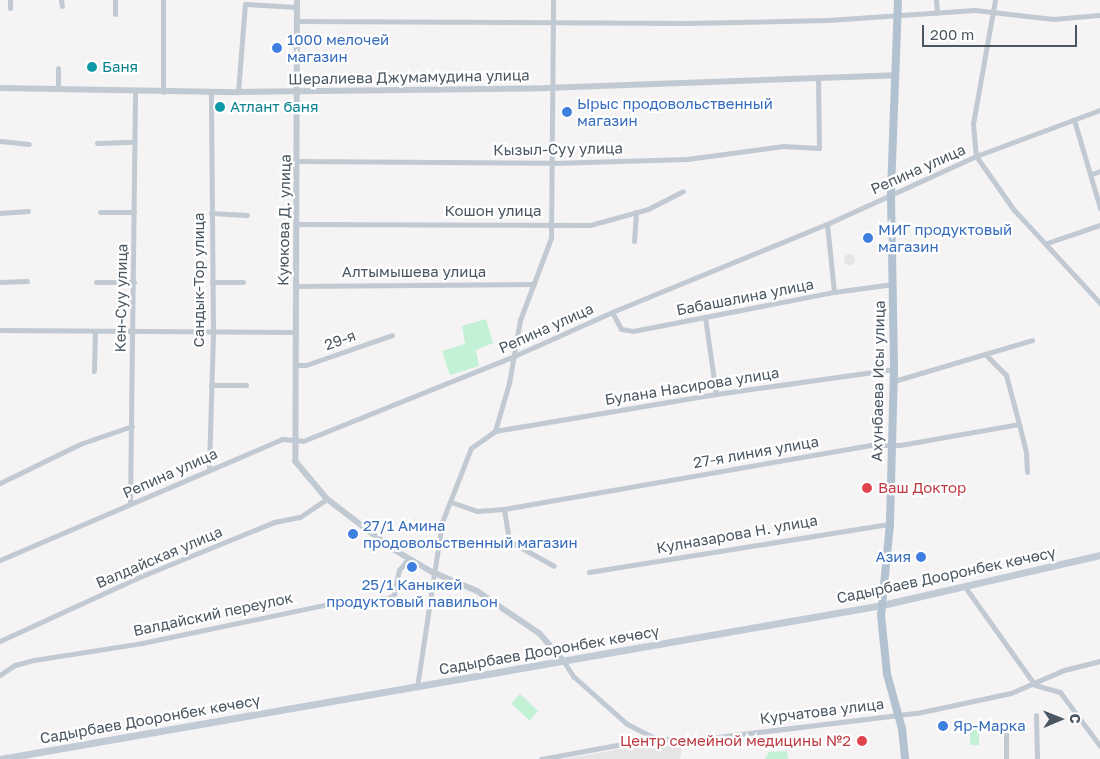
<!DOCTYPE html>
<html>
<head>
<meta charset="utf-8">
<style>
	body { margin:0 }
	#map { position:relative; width:1100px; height:759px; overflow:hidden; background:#f5f3f3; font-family:"Golos Text",sans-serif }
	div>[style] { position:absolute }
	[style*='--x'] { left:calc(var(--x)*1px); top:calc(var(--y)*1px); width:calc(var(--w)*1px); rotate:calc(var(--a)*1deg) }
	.education>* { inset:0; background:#e6e4e5 }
	.round { border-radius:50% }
	.green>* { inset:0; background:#c3f1d5; transform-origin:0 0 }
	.minor>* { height:5px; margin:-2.5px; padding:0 2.5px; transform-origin:2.5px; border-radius:2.5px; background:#c1cad2 }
	.tertiary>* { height:6px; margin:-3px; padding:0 3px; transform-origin:3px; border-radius:3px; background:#c1cad2 }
	.secondary>* { height:7px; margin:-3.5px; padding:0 3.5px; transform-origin:3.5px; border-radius:3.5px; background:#c1cbd6 }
	.primary>* { height:8px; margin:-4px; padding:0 4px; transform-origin:4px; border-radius:4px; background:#b3c2d1 }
	.dots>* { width:14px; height:14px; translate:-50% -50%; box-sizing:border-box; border:2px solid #fff; border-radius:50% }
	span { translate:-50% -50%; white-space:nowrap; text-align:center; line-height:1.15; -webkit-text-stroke:4.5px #fff; paint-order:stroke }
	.shop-label { font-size:15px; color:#366cbe }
	.left { translate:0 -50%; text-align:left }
	.right { translate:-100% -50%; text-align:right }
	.culture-label { font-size:15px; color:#0d838f }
	.street-label { font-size:15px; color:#4a5661 }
	.health-label { font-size:15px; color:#be3a42 }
	.north { position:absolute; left:1035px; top:694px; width:50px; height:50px; -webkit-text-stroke:4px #fff; paint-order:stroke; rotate:89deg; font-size:14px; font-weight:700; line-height:20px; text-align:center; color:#4a5661 }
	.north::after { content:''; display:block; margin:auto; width:18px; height:22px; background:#4a5661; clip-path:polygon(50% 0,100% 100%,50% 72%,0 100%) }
	.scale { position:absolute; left:922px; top:25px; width:155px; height:22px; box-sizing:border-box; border:2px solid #4a5661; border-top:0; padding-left:6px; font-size:15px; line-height:18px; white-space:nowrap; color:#4a5661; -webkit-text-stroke:4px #fff; paint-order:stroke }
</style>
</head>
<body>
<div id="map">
	<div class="education">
		<div class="round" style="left:843.5px;top:253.5px;width:11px;height:11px"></div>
		<div style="clip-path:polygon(649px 744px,682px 747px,680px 759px,563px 759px)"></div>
	</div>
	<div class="green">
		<div style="clip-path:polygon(486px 319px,493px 343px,476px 350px,479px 366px,450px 375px,442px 351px,465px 344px,462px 326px)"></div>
		<div style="left:520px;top:694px;width:25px;height:13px;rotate:43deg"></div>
		<div style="left:970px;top:728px;width:9px;height:17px"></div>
		<div style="clip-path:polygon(787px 751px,788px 759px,765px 759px,769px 752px)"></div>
	</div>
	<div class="minor">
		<div style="--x:61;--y:0;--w:6;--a:81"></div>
		<div style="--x:115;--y:0;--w:14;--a:90"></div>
		<div style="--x:936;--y:0;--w:13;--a:86"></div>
		<div style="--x:995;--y:0;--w:126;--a:100.1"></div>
		<div style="--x:973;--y:124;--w:32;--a:85"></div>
		<div style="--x:976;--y:156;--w:66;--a:54.9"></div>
		<div style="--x:1014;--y:210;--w:127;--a:47.2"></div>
		<div style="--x:10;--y:8;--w:8;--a:-90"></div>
		<div style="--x:297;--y:21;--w:389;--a:0.3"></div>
		<div style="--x:686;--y:23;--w:142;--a:-1.2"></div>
		<div style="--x:828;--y:20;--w:147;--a:-3.9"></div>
		<div style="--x:975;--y:10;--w:79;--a:6.6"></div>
		<div style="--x:1053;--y:19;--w:47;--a:-4.9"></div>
		<div style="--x:58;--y:68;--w:21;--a:90"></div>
		<div style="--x:163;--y:92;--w:92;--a:-90"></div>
		<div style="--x:238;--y:92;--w:88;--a:-85.5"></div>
		<div style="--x:245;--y:4;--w:52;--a:3.3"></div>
		<div style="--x:1074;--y:120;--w:92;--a:73.5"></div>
		<div style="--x:0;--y:141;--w:29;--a:6"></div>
		<div style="--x:97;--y:143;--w:37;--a:-2"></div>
		<div style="--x:297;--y:161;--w:256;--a:0.4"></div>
		<div style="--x:553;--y:163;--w:134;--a:-1.7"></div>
		<div style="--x:687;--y:159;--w:97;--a:-7.7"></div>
		<div style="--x:783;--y:146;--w:36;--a:3"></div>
		<div style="--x:819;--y:148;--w:70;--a:-90.8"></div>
		<div style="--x:1092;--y:174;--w:9;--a:-21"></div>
		<div style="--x:100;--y:212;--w:34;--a:0"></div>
		<div style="--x:0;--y:213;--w:28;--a:-4"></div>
		<div style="--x:211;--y:213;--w:36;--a:3"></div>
		<div style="--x:297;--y:224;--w:293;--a:0.2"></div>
		<div style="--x:590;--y:225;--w:60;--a:-15.4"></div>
		<div style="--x:648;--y:209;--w:39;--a:-27"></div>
		<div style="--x:827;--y:224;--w:68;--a:84.1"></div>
		<div style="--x:634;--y:241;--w:29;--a:-86"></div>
		<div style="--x:1047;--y:243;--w:56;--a:-18.8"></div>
		<div style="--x:0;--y:282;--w:27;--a:-2"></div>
		<div style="--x:96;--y:282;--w:38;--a:0"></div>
		<div style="--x:212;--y:282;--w:31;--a:0"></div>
		<div style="--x:295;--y:286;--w:239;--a:-0.5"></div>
		<div style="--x:612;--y:312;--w:19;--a:62"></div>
		<div style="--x:621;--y:329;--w:12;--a:9"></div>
		<div style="--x:633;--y:331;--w:205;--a:-11"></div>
		<div style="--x:834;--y:292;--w:60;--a:-7.7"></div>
		<div style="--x:705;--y:317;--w:78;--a:81.9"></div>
		<div style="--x:0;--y:330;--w:295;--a:0.4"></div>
		<div style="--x:985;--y:354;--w:30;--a:45"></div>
		<div style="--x:1006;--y:375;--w:51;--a:75.1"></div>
		<div style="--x:295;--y:365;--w:11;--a:0"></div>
		<div style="--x:306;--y:365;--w:91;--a:-19.2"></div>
		<div style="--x:94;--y:371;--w:40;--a:-88.6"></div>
		<div style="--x:894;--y:381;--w:144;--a:-16.5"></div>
		<div style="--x:211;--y:385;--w:35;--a:0"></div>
		<div style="--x:495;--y:431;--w:224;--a:-9.5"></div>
		<div style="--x:716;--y:394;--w:180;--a:-8"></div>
		<div style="--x:209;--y:468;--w:137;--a:-88.3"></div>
		<div style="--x:213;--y:331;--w:239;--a:-90.5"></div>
		<div style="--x:0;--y:483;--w:89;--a:-26"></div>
		<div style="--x:80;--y:444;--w:55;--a:-19.1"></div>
		<div style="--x:451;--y:502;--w:28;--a:19"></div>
		<div style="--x:477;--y:511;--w:27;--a:-4"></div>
		<div style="--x:504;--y:509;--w:371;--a:-9.9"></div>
		<div style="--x:869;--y:445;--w:31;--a:0"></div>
		<div style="--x:900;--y:445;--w:121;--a:-10"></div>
		<div style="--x:1019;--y:424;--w:30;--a:76"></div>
		<div style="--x:1026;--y:453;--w:19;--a:87"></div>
		<div style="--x:130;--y:504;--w:413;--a:-89.3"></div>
		<div style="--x:504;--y:509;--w:32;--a:81"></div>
		<div style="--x:509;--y:541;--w:51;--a:29.1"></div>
		<div style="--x:0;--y:560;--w:307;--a:-23.2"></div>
		<div style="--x:282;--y:439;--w:21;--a:5"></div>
		<div style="--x:303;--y:441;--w:225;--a:-21.9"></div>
		<div style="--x:512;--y:357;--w:110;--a:-24.2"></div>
		<div style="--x:612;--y:312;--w:232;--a:-22.3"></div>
		<div style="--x:827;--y:224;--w:164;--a:-24.5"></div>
		<div style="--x:976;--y:156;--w:132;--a:-20.4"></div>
		<div style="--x:589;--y:572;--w:305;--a:-9.1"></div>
		<div style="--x:965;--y:587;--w:120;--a:54.5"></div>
		<div style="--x:1035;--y:685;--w:26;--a:16"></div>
		<div style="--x:1060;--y:692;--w:67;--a:53.5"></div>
		<div style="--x:0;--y:641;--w:151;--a:-24.7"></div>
		<div style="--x:137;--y:578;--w:148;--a:-22.2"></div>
		<div style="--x:274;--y:522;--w:26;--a:-11"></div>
		<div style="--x:300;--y:517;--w:32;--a:-34"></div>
		<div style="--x:564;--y:662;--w:17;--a:57"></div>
		<div style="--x:573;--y:676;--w:72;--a:41.6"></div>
		<div style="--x:627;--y:724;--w:31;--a:27"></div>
		<div style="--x:0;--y:675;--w:18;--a:-34"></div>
		<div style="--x:15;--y:665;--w:20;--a:-15"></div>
		<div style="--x:34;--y:660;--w:109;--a:-8.9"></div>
		<div style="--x:142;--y:643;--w:201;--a:-11.8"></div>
		<div style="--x:339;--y:602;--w:49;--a:-4.7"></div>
		<div style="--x:388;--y:598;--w:7;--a:-27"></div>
		<div style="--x:394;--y:595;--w:25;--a:-79"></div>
		<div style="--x:399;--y:570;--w:14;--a:-51"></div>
		<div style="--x:417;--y:687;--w:167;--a:-81.4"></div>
		<div style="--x:442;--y:522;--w:79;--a:-68.6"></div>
		<div style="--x:471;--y:448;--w:29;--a:-35"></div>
		<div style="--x:495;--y:431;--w:50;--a:-73.7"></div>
		<div style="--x:509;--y:383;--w:64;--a:-80.1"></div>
		<div style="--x:520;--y:320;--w:88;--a:-69.3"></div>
		<div style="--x:551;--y:238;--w:238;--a:-89.5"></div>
		<div style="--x:1036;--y:715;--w:44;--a:88.7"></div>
		<div style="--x:541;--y:759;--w:116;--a:-10.4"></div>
		<div style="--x:655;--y:738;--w:29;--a:6"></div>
		<div style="--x:684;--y:741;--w:235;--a:-6.9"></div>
		<div style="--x:917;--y:713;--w:96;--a:-12"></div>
		<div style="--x:1011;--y:693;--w:58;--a:-23.5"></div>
		<div style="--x:1064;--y:670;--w:37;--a:-14"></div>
		<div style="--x:1006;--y:759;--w:30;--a:-90"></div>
	</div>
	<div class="tertiary">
		<div style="--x:297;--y:0;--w:461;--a:90.2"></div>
		<div style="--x:295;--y:461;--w:50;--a:49.9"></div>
		<div style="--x:327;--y:499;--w:81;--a:37.4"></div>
		<div style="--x:391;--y:548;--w:48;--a:30.3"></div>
		<div style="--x:432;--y:572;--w:49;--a:22.9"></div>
		<div style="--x:477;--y:591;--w:76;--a:34.3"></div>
		<div style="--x:540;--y:634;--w:37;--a:49"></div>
		<div style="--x:0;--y:88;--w:238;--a:1"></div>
		<div style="--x:238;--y:92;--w:307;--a:-0.7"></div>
		<div style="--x:545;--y:88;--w:351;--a:-2.1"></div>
	</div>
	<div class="secondary">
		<div style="--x:0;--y:759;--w:895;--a:-9.9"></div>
		<div style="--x:882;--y:605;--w:224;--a:-12.9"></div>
	</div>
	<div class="primary">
		<div style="--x:898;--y:0;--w:195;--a:92.1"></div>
		<div style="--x:891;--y:195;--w:174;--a:89"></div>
		<div style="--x:894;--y:369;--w:155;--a:91.5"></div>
		<div style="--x:890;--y:524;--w:91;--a:95.6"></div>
		<div style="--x:881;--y:615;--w:59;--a:84.2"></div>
		<div style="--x:887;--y:674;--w:57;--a:74.7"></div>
		<div style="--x:902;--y:729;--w:30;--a:84"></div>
	</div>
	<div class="dots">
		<div style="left:277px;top:48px;background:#3f7fe0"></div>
		<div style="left:92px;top:67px;background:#0f9aa8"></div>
		<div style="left:220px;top:107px;background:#0f9aa8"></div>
		<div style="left:567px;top:112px;background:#3f7fe0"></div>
		<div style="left:868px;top:238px;background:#3f7fe0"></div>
		<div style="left:867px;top:488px;background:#e0444e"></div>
		<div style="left:353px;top:534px;background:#3f7fe0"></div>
		<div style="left:921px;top:557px;background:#3f7fe0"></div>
		<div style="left:412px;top:567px;background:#3f7fe0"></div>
		<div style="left:943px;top:726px;background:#3f7fe0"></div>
		<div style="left:862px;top:741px;background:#e0444e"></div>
	</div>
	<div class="shop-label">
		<span class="left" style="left:287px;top:48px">1000 мелочей<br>магазин</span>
		<span class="left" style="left:577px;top:112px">Ырыс продовольственный<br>магазин</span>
		<span class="left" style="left:878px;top:238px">МИГ продуктовый<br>магазин</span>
		<span class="left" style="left:363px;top:534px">27/1 Амина<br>продовольственный магазин</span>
		<span class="right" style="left:911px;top:557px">Азия</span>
		<span style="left:412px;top:593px">25/1 Каныкей<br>продуктовый павильон</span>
		<span class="left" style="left:953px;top:726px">Яр-Марка</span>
	</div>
	<div class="culture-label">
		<span class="left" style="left:102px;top:67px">Баня</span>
		<span class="left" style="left:230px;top:107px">Атлант баня</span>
	</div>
	<div class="street-label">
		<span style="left:409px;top:77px;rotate:-1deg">Шералиева Джумамудина улица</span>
		<span style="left:558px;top:149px;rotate:-1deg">Кызыл-Суу улица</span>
		<span style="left:918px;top:169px;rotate:-24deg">Репина улица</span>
		<span style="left:493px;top:211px">Кошон улица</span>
		<span style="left:284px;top:220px;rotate:-89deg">Куюкова Д. улица</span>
		<span style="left:414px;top:272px">Алтымышева улица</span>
		<span style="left:199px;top:280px;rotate:-90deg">Сандык-Тор улица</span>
		<span style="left:745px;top:297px;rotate:-11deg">Бабашалина улица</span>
		<span style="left:121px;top:298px;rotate:-89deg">Кен-Суу улица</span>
		<span style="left:546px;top:328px;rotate:-24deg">Репина улица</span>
		<span style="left:340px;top:340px;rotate:-20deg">29-я</span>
		<span style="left:878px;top:381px;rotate:-89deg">Ахунбаева Исы улица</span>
		<span style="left:692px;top:386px;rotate:-9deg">Булана Насирова улица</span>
		<span style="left:756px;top:452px;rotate:-10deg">27-я линия улица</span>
		<span style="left:170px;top:473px;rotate:-24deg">Репина улица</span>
		<span style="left:737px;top:534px;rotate:-10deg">Кулназарова Н. улица</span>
		<span style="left:159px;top:557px;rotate:-23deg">Валдайская улица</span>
		<span style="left:946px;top:575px;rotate:-12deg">Садырбаев Дооронбек көчөсү</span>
		<span style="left:213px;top:614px;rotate:-12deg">Валдайский переулок</span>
		<span style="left:549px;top:650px;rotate:-10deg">Садырбаев Дооронбек көчөсү</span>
		<span style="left:822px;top:711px;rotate:-7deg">Курчатова улица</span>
		<span style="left:150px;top:719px;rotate:-10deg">Садырбаев Дооронбек көчөсү</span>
	</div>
	<div class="health-label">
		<span class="left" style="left:878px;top:488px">Ваш Доктор</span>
		<span class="right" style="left:851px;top:741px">Центр семейной медицины №2</span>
	</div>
	<div class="north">С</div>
	<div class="scale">200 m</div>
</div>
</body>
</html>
